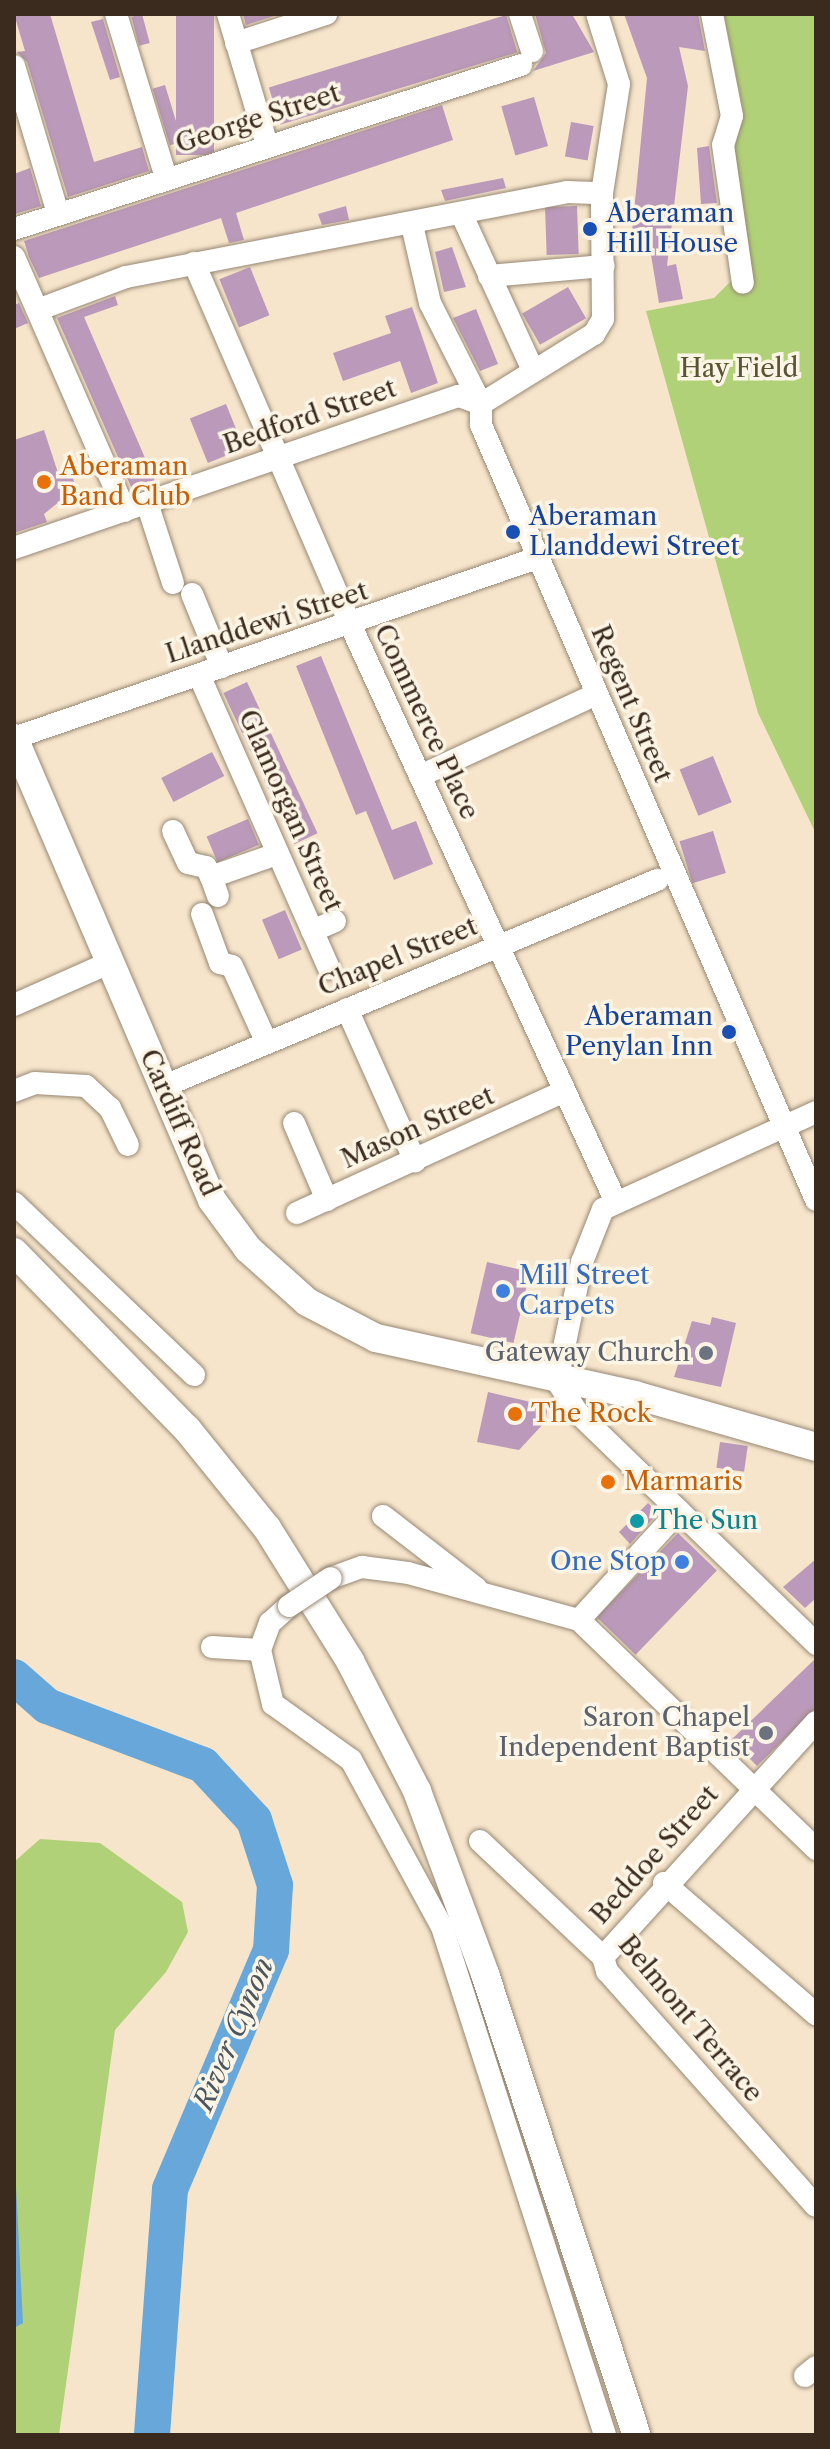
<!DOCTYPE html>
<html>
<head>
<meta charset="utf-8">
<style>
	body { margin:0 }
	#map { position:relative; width:830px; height:2449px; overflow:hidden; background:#f6e5cb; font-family:"Libre Caslon Text",serif }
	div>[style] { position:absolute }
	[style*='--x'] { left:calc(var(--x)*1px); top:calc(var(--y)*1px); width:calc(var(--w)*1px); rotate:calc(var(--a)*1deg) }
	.green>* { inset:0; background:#b1d178 }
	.water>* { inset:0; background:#68a7da }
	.river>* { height:36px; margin:-18px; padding:0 18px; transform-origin:18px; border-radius:18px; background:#68a7da }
	.building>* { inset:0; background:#bb99ba; transform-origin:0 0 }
	.roads { filter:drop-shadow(0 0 2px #988874) drop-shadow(0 0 2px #988874) }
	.minor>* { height:22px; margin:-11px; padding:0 11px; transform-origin:11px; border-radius:11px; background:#fff }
	.major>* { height:28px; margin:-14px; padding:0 14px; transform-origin:14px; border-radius:14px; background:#fff }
	.bridges { filter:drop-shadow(0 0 2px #988874) drop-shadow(0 0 2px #988874) }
	.minor-bridge>* { height:22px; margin:-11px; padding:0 11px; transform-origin:11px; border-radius:11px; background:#fff }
	.dots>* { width:22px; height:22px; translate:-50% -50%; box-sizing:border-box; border:4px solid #fcf5e5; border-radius:50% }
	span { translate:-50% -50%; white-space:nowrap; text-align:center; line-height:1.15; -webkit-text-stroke:7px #fcf5e5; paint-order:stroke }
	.street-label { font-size:26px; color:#3b2a1e }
	.transit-label { font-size:26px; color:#164399 }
	.left { translate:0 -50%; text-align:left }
	.right { translate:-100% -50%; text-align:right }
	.park-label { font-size:26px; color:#585434 }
	.food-label { font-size:26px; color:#c56008 }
	.shop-label { font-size:26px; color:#366cbe }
	.worship-label { font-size:26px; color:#5b616d }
	.culture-label { font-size:26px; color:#0d838f }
	.water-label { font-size:28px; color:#4b5660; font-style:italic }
	.frame { position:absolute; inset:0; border:16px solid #3b2a1e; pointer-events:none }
</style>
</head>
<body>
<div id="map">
	<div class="green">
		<div style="clip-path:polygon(724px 14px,816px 14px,816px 834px,758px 713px,646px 311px,714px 298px,734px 278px,732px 142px,743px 112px)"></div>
		<div style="clip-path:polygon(40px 1839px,100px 1843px,182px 1902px,188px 1932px,166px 1972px,115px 2030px,59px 2435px,14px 2435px,14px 1862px)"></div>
	</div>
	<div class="water">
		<div style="clip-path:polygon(14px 2147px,23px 2323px,14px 2328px)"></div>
	</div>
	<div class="river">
		<div style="--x:14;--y:1677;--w:44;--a:41.3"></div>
		<div style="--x:47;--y:1706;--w:167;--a:20.7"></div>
		<div style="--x:203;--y:1765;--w:75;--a:47.2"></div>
		<div style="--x:254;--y:1820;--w:68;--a:72.1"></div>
		<div style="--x:275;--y:1885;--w:65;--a:93.5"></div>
		<div style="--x:271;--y:1950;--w:259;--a:112.9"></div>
		<div style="--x:170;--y:2189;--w:247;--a:94.2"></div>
	</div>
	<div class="building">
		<div style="clip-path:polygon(14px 14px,50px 14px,94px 162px,142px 147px,149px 171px,68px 197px,27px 62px,17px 52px,25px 51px)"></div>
		<div style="left:142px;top:14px;width:30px;height:11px;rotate:75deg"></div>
		<div style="left:176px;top:14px;width:38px;height:141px"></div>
		<div style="clip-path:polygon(243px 14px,280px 14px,246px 25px)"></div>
		<div style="clip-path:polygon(535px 14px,572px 14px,594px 52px,533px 71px,546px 53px)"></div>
		<div style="clip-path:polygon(624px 14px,698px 14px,705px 51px,679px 47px,688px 86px,667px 266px,676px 264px,683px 299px,659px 303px,651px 255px,630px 253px,647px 78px)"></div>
		<div style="left:506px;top:15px;width:39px;height:248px;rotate:73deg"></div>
		<div style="clip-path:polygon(103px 19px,120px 77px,110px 80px,91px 22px)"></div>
		<div style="left:165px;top:85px;width:59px;height:13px;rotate:73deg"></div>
		<div style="left:534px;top:97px;width:51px;height:34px;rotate:74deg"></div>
		<div style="clip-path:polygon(442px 105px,453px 140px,236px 213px,244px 240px,229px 243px,221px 218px,39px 278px,29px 257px,24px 241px)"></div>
		<div style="left:571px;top:122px;width:23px;height:35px;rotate:10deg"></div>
		<div style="clip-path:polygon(709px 146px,717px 203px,701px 204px,697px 148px)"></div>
		<div style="clip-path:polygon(30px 168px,41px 206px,15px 214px,14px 174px)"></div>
		<div style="clip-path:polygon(503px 178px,506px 188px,445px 201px,441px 190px)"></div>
		<div style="clip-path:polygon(346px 206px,349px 220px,322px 225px,318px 214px)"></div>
		<div style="left:577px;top:206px;width:48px;height:32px;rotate:88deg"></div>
		<div style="clip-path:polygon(452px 247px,466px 287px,444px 292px,435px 252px)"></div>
		<div style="left:250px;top:267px;width:52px;height:33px;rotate:68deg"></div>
		<div style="left:568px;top:287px;width:36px;height:53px;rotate:60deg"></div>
		<div style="clip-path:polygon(115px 296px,118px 305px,84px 317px,155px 481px,132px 489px,57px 318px)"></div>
		<div style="clip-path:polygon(19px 303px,28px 323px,14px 329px,14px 305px)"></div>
		<div style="clip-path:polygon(412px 307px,438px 383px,411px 393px,400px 361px,343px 381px,333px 353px,391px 333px,385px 316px)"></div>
		<div style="clip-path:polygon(476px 309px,498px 364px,480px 371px,453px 318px)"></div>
		<div style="left:226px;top:404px;width:48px;height:39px;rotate:68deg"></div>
		<div style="clip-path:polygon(44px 430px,59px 476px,71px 472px,76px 488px,44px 514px,47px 522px,14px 533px,14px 440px)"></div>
		<div style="clip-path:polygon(321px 656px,392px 830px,416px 821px,433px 864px,394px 880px,366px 811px,356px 815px,296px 666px)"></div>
		<div style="left:247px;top:682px;width:167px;height:26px;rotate:65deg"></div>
		<div style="left:212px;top:752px;width:27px;height:57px;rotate:63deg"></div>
		<div style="left:713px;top:756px;width:50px;height:36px;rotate:68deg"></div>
		<div style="left:248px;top:819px;width:28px;height:45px;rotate:67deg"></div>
		<div style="left:713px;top:831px;width:44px;height:35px;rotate:73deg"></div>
		<div style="left:285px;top:910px;width:43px;height:25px;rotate:67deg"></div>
		<div style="left:487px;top:1262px;width:44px;height:73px;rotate:13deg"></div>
		<div style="clip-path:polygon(712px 1317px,736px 1323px,721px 1387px,674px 1377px,692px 1321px,710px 1325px)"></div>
		<div style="clip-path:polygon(488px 1392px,548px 1406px,545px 1422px,519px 1450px,477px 1442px)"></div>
		<div style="left:720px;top:1442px;width:28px;height:26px;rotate:8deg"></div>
		<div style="clip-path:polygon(648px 1503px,658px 1513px,630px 1544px,619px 1532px)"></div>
		<div style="left:678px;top:1533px;width:54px;height:117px;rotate:44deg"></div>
		<div style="clip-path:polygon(816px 1559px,816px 1598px,805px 1608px,783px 1587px)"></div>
		<div style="clip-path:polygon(816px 1658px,816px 1708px,757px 1766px,731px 1740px)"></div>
	</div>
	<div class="roads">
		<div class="minor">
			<div style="--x:116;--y:14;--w:171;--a:73"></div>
			<div style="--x:228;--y:14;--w:137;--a:73.4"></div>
			<div style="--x:520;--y:14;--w:39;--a:72"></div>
			<div style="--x:712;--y:14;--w:104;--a:78.9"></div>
			<div style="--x:732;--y:116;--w:30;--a:107"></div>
			<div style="--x:723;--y:145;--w:139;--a:81.8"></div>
			<div style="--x:236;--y:43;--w:95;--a:-17.9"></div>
			<div style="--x:14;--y:66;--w:154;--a:73.4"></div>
			<div style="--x:461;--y:213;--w:170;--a:65.4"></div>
			<div style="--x:412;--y:225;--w:80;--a:77"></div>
			<div style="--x:430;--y:303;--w:113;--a:63.2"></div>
			<div style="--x:481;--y:404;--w:21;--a:90"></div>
			<div style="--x:481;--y:425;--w:844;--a:66.62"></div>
			<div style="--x:14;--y:229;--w:533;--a:-17.92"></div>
			<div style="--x:14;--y:257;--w:277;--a:66.4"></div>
			<div style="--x:194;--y:263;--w:395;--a:66.6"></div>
			<div style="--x:351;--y:626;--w:632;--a:65.3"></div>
			<div style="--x:489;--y:276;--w:115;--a:-5"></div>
			<div style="--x:40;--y:309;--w:92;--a:-20.4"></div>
			<div style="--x:126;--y:277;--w:449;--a:-10.9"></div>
			<div style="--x:567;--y:192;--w:35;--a:2"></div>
			<div style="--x:481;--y:404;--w:133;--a:-31.8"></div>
			<div style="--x:594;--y:334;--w:17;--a:-59"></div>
			<div style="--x:603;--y:319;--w:126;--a:-90.5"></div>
			<div style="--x:602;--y:193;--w:110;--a:-81.1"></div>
			<div style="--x:619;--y:84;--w:73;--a:-107.4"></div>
			<div style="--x:147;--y:503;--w:84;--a:72"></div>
			<div style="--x:14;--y:548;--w:470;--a:-18.9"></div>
			<div style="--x:459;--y:396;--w:23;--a:20"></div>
			<div style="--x:192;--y:594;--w:79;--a:67.7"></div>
			<div style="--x:199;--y:675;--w:321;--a:66.1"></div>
			<div style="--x:14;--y:738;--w:553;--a:-18.99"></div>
			<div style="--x:420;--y:776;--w:195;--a:-24.9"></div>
			<div style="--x:173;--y:831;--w:35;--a:65"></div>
			<div style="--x:188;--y:863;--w:18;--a:13"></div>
			<div style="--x:206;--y:867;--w:11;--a:63"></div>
			<div style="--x:218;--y:896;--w:20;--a:-110"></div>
			<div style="--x:211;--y:877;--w:70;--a:-19.2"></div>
			<div style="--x:202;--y:914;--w:52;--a:69.8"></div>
			<div style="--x:220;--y:963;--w:12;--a:14"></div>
			<div style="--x:232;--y:966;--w:82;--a:65.6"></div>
			<div style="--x:312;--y:931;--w:25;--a:-23"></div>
			<div style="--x:14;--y:1005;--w:104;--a:-23.9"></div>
			<div style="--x:347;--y:1009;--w:167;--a:65.9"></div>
			<div style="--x:162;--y:1087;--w:537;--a:-22.69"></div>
			<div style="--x:14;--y:1091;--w:22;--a:-21"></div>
			<div style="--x:35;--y:1083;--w:51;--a:3.4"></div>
			<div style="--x:86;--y:1086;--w:33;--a:43"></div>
			<div style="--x:110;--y:1108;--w:41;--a:64.1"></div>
			<div style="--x:816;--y:1112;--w:234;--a:155.5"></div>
			<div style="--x:603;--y:1209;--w:57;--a:111.6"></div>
			<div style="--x:582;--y:1262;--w:122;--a:101.9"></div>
			<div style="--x:557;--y:1381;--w:38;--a:57"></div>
			<div style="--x:578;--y:1413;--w:332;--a:44.1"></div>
			<div style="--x:294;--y:1123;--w:84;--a:66.8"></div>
			<div style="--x:14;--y:1203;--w:249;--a:43.7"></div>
			<div style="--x:297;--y:1213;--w:291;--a:-24.5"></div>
			<div style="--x:383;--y:1516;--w:118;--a:37.7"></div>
			<div style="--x:331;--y:1578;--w:33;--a:-20"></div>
			<div style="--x:362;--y:1567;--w:46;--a:7.4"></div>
			<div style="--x:408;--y:1573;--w:177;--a:15.4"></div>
			<div style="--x:579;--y:1620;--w:330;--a:44"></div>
			<div style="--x:579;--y:1620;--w:148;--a:-47.5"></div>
			<div style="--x:212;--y:1647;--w:48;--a:3.6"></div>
			<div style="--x:260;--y:1650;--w:29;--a:-70"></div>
			<div style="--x:270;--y:1623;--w:25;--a:-42"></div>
			<div style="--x:260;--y:1650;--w:56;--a:76.5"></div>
			<div style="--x:273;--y:1704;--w:96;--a:35.7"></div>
			<div style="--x:351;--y:1760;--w:190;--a:61.4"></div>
			<div style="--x:442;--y:1927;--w:534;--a:72.21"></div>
			<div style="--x:480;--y:1841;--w:169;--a:43.3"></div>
			<div style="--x:603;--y:1957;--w:15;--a:74"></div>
			<div style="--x:607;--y:1971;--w:314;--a:48.4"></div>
			<div style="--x:664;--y:1883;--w:201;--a:40.8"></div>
			<div style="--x:603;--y:1957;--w:317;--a:-47.8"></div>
			<div style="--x:805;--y:2376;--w:14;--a:-39"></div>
		</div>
		<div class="major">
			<div style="--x:14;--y:738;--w:503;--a:66.8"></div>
			<div style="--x:212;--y:1200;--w:61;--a:53.7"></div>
			<div style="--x:248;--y:1249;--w:79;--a:41.9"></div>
			<div style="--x:307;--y:1302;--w:78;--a:27.6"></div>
			<div style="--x:376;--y:1338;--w:265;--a:12.4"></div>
			<div style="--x:635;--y:1395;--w:188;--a:16"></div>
			<div style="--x:14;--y:1252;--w:248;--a:45.7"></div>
			<div style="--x:187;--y:1429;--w:127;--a:51.1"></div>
			<div style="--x:267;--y:1528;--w:157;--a:58"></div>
			<div style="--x:350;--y:1661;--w:146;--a:62.7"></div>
			<div style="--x:417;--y:1791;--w:195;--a:69.6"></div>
			<div style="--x:485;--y:1974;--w:485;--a:71.8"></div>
		</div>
	</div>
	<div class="bridges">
		<div class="minor-bridge">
			<div style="--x:289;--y:1606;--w:50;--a:-33.7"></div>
		</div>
	</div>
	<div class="dots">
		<div style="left:590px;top:229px;background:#1a4fb4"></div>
		<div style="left:44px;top:482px;background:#e8710a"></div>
		<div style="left:513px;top:532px;background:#1a4fb4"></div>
		<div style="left:729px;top:1032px;background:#1a4fb4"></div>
		<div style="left:503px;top:1291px;background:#3f7fe0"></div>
		<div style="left:706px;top:1353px;background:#6b7280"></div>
		<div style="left:515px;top:1414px;background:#e8710a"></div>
		<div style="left:608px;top:1482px;background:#e8710a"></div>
		<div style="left:637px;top:1521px;background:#0f9aa8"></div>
		<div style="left:682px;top:1562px;background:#3f7fe0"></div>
		<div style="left:766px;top:1733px;background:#6b7280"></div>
	</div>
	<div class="street-label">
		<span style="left:258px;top:119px;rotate:-18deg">George Street</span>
		<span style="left:310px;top:417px;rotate:-19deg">Bedford Street</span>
		<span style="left:267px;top:623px;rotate:-18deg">Llanddewi Street</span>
		<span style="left:631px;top:704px;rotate:67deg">Regent Street</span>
		<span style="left:426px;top:722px;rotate:65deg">Commerce Place</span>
		<span style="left:290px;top:811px;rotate:66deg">Glamorgan Street</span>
		<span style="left:398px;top:957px;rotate:-22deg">Chapel Street</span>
		<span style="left:179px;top:1123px;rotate:66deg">Cardiff Road</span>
		<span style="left:418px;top:1128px;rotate:-24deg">Mason Street</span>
		<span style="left:655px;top:1855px;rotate:-48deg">Beddoe Street</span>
		<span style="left:690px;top:2019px;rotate:50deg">Belmont Terrace</span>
	</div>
	<div class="transit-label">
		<span class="left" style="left:606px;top:229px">Aberaman<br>Hill House</span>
		<span class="left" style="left:529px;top:532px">Aberaman<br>Llanddewi Street</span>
		<span class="right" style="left:713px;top:1032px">Aberaman<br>Penylan Inn</span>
	</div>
	<div class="park-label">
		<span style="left:739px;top:369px">Hay Field</span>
	</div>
	<div class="food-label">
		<span class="left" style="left:60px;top:482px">Aberaman<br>Band Club</span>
		<span class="left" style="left:531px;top:1414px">The Rock</span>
		<span class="left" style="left:624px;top:1482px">Marmaris</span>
	</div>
	<div class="shop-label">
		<span class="left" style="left:519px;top:1291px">Mill Street<br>Carpets</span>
		<span class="right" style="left:666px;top:1562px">One Stop</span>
	</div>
	<div class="worship-label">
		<span class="right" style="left:690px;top:1353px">Gateway Church</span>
		<span class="right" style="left:750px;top:1733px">Saron Chapel<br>Independent Baptist</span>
	</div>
	<div class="culture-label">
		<span class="left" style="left:653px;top:1521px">The Sun</span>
	</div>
	<div class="water-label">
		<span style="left:233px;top:2034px;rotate:-67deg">River Cynon</span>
	</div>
	<div class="frame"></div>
</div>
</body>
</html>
